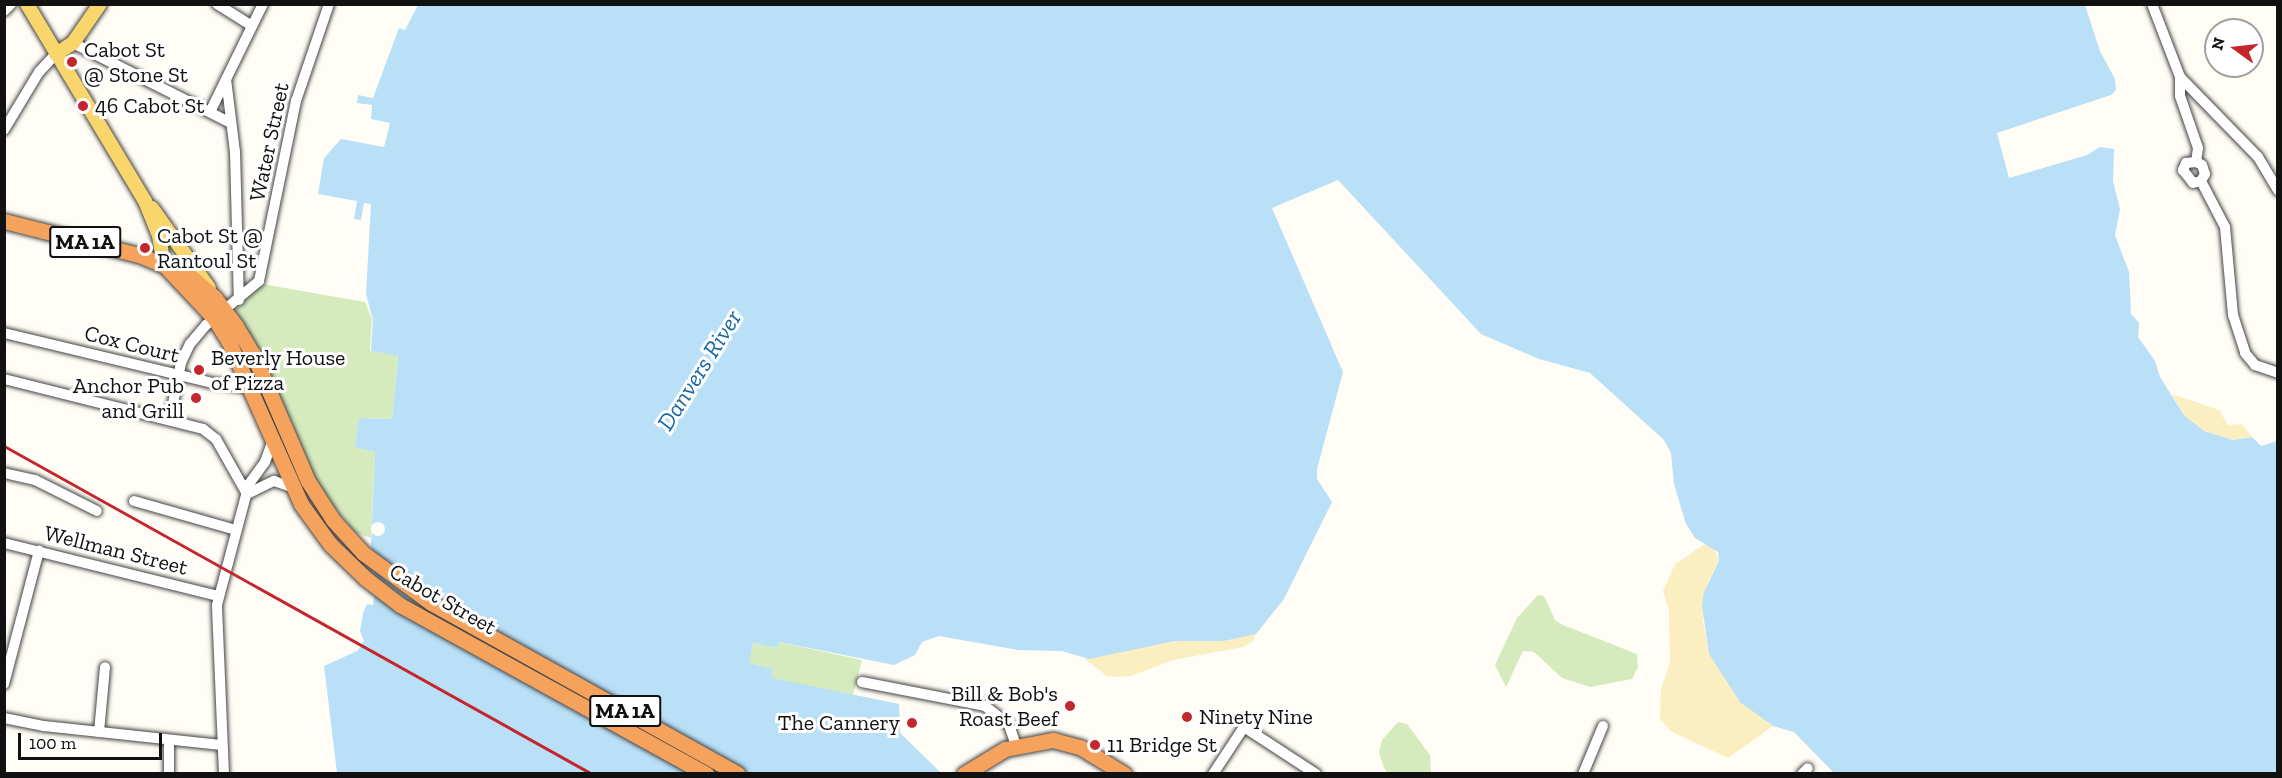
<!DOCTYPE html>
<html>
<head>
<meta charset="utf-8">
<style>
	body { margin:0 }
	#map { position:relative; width:2282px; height:778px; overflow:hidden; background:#fffdf5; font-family:"Zilla Slab",serif }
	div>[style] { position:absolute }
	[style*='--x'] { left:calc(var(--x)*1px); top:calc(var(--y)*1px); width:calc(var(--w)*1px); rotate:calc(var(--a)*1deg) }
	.green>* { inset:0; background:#d5ebbd }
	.sand>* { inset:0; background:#fbeec1 }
	.water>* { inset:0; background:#b9e0f7 }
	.pier>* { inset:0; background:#fffdf5 }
	.round { border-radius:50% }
	.roads { filter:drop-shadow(0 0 2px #444) drop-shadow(0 0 2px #444) }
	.minor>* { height:10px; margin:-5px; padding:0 5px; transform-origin:5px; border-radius:5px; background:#fff }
	.major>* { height:14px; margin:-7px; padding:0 7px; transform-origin:7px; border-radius:7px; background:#f9d66b }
	.highway>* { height:15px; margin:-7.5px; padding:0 7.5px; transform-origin:7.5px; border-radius:7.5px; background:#f5a25d }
	.rail>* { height:3px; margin:-1.5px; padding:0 1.5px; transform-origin:1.5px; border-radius:1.5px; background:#c4262e }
	.dots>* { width:16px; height:16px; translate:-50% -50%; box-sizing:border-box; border:3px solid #fff; border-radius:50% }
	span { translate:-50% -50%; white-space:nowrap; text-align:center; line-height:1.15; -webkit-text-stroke:6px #fff; paint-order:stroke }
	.shield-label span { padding:2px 4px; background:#fff; border:2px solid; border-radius:4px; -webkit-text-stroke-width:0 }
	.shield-label { font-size:21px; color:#111; font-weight:700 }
	.poi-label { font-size:22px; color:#111 }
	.left { translate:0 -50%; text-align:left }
	.right { translate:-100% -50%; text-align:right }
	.street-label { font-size:22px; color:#111 }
	.water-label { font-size:24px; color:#1768a6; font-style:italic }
	.frame { position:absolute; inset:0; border:6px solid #111; pointer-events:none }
	.north { position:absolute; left:2204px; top:18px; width:60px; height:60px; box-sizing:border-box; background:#fff; border:2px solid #a0a0a0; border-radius:50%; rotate:285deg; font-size:16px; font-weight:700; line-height:24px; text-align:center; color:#111 }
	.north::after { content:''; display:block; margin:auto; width:21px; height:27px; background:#c4262e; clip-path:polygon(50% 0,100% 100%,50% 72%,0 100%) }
	.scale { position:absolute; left:18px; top:733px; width:144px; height:27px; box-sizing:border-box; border:3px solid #111; border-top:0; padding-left:8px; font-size:18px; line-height:21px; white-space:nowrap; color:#111; -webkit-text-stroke:4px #fff; paint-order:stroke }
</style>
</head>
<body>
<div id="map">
	<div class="green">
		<div style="clip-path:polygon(262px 284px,365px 302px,372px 319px,370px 351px,398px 355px,392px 419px,360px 418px,375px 452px,371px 538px,355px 532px,330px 502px,304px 461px,236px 310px)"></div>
		<div style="clip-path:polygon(1538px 595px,1544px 596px,1555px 620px,1563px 625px,1637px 654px,1638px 667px,1632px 679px,1590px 687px,1562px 678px,1534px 652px,1523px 651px,1506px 687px,1495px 665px,1517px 618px)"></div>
		<div style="clip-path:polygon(779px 642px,862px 660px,853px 695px,899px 704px,900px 733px,941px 773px,771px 678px,773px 669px,748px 663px,753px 643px,777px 648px)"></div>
		<div style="clip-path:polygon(1398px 722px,1407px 724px,1430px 755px,1431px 773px,1388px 773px,1384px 768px,1379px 752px,1382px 740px)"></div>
	</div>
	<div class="sand">
		<div style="clip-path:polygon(2172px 394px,2219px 410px,2228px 425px,2242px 424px,2252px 437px,2233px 440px,2204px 431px,2184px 415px)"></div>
		<div style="clip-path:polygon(1705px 544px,1713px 546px,1719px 561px,1708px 582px,1703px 621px,1709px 654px,1740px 701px,1773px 726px,1728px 758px,1672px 732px,1660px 719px,1661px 689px,1670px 663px,1669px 611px,1663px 591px,1675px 564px)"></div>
		<div style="clip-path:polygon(1256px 634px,1253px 641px,1243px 647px,1173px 660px,1131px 676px,1108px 677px,1084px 658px,1175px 641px,1224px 641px)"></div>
	</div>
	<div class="water">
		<div style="clip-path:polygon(418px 5px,2085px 5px,2100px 51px,2115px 79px,2116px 90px,2111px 95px,1997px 133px,2009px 178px,2087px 155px,2100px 147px,2114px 149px,2113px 181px,2120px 209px,2115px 235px,2129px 272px,2131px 314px,2139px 323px,2138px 337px,2155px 361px,2160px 377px,2184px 415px,2204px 431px,2233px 440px,2252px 437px,2261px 446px,2277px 441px,2277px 773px,1834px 773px,1794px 732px,1773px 726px,1740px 702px,1709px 654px,1702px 606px,1704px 592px,1719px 561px,1718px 552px,1695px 538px,1686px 524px,1674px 484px,1671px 453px,1664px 440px,1590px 373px,1539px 359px,1481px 334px,1338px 180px,1272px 208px,1343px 372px,1317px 469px,1317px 479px,1332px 502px,1284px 599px,1256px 634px,1224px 641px,1175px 641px,1089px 659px,1062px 651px,1018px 650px,939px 636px,922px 642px,915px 655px,894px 665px,779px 642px,777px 648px,753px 643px,749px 663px,773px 669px,772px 678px,899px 704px,900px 733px,941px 773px,337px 773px,324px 666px,357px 651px,364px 641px,360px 631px,363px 613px,367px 604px,373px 605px,376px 579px,371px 545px,375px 452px,355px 447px,359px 418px,392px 419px,398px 356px,371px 351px,373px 320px,366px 294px,371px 204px,364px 203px,361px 220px,354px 219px,357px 201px,318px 194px,324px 158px,341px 139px,384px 147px,390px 123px,371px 119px,372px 105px,357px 103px,358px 95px,373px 98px,399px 28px,405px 30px)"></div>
	</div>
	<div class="pier">
		<div class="round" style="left:371px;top:522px;width:14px;height:14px"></div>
	</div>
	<div class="roads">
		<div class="minor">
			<div style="--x:217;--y:4;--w:41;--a:32.2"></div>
			<div style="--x:2152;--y:4;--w:78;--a:69"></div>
			<div style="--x:2180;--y:77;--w:112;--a:45.7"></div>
			<div style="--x:2258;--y:157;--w:39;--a:59"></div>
			<div style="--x:4;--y:11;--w:10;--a:-45"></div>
			<div style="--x:73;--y:43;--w:177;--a:26.9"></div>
			<div style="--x:2180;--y:77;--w:19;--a:90"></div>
			<div style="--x:2180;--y:96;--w:55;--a:70.9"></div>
			<div style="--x:2198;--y:148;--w:14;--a:98"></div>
			<div style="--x:2196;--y:162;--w:10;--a:174"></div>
			<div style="--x:2186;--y:163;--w:8;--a:113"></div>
			<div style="--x:2183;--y:170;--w:16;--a:52"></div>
			<div style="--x:2193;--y:183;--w:8;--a:-14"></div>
			<div style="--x:2201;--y:181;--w:8;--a:-60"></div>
			<div style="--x:2205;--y:174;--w:9;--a:-108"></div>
			<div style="--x:2202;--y:165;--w:7;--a:-153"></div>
			<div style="--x:226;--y:79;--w:74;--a:83"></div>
			<div style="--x:235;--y:152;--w:148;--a:88.5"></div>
			<div style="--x:210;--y:112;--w:120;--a:-63.9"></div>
			<div style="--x:4;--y:130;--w:68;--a:-58.9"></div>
			<div style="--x:39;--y:72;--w:25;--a:-47"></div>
			<div style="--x:2201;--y:181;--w:52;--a:62.4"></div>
			<div style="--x:2225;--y:227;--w:88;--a:84.8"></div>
			<div style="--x:2233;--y:315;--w:40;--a:72"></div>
			<div style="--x:2245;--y:353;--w:16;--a:50"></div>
			<div style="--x:2255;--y:365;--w:24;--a:19"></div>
			<div style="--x:4;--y:333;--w:215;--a:13.5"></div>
			<div style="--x:213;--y:383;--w:37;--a:8"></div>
			<div style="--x:4;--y:379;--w:205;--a:14.1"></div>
			<div style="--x:203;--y:429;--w:16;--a:38"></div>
			<div style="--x:216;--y:439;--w:63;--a:60.6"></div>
			<div style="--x:170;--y:419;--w:57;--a:-78.9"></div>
			<div style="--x:181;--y:363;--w:21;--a:-65"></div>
			<div style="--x:190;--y:344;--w:25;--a:-50"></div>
			<div style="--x:206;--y:325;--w:69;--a:-39.7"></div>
			<div style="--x:259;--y:281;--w:184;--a:-78.4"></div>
			<div style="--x:296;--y:101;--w:102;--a:-71.2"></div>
			<div style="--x:4;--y:473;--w:32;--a:13"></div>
			<div style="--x:35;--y:480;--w:69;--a:26.6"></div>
			<div style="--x:247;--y:494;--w:30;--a:-26"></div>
			<div style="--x:274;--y:481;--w:18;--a:19"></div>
			<div style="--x:134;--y:501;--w:106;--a:15.9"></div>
			<div style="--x:4;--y:543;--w:220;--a:13.9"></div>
			<div style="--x:862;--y:682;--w:125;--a:11"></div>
			<div style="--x:985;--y:706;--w:31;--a:38"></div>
			<div style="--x:1009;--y:725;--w:21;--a:71"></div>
			<div style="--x:4;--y:684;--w:138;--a:-75.3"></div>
			<div style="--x:4;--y:718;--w:41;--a:11.3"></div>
			<div style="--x:44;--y:726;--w:178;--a:6.1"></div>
			<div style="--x:99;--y:732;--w:65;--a:-84.7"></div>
			<div style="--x:169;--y:741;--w:33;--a:90"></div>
			<div style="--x:224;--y:774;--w:169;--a:-92.4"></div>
			<div style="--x:217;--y:605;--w:125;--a:-75.2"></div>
			<div style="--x:249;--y:484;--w:27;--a:-54"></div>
			<div style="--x:265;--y:462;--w:20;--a:-70"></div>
			<div style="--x:1213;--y:774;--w:56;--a:-56.6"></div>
			<div style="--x:1244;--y:727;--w:86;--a:33.1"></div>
			<div style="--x:1583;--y:774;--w:52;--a:-67.4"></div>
			<div style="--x:1802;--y:774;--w:8;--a:-45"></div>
		</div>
		<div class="major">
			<div style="--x:27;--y:4;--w:230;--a:59.1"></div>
			<div style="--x:145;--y:201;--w:37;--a:68"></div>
			<div style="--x:159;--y:235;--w:30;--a:81"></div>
			<div style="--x:56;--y:54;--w:20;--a:-33"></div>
			<div style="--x:73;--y:43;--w:47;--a:-55.3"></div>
			<div style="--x:152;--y:208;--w:98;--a:54.5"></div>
		</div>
		<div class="highway">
			<div style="--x:4;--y:221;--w:142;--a:14.2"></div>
			<div style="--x:142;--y:256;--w:53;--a:23.2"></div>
			<div style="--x:191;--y:277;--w:32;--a:41"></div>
			<div style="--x:215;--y:298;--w:35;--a:53"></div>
			<div style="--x:236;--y:326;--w:33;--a:59"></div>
			<div style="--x:253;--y:354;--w:138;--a:66.6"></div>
			<div style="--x:308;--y:481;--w:46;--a:57.3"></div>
			<div style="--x:333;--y:520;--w:45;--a:47.7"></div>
			<div style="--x:363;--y:553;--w:84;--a:36.3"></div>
			<div style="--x:431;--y:603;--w:351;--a:29.1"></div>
			<div style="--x:168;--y:269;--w:67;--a:46.8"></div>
			<div style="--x:214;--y:318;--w:28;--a:58"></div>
			<div style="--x:229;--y:342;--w:177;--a:66"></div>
			<div style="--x:301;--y:504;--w:49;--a:54.1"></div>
			<div style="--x:330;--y:544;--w:49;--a:44.2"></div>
			<div style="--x:365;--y:578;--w:44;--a:37.6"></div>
			<div style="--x:400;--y:605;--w:350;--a:28.9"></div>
			<div style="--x:964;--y:774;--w:48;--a:-31.4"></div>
			<div style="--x:1005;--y:749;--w:49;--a:-10.6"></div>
			<div style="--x:1053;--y:740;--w:28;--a:15"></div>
			<div style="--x:1080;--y:747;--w:52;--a:31.5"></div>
		</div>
	</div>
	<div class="rail">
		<div style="--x:4;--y:446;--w:673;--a:29.15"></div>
	</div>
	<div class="dots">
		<div style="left:72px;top:62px;background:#c4262e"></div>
		<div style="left:83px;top:106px;background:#c4262e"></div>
		<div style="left:145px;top:248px;background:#c4262e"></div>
		<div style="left:199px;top:370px;background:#c4262e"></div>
		<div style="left:196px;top:398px;background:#c4262e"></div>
		<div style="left:1070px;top:706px;background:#c4262e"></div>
		<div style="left:1187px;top:717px;background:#c4262e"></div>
		<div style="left:912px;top:723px;background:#c4262e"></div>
		<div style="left:1095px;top:745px;background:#c4262e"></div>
	</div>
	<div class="shield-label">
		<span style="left:85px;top:242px">MA 1A</span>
		<span style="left:625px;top:711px">MA 1A</span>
	</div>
	<div class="poi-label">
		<span class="left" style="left:84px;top:62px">Cabot St<br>@ Stone St</span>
		<span class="left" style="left:95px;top:106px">46 Cabot St</span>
		<span class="left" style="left:157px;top:248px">Cabot St @<br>Rantoul St</span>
		<span class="left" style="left:211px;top:370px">Beverly House<br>of Pizza</span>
		<span class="right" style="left:184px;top:398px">Anchor Pub<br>and Grill</span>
		<span class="right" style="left:1058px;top:706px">Bill &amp; Bob's<br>Roast Beef</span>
		<span class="left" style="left:1199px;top:717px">Ninety Nine</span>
		<span class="right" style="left:900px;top:723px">The Cannery</span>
		<span class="left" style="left:1107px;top:745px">11 Bridge St</span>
	</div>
	<div class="street-label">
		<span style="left:269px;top:142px;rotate:-78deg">Water Street</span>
		<span style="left:132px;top:344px;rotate:14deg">Cox Court</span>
		<span style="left:116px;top:550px;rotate:14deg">Wellman Street</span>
		<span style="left:443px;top:599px;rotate:30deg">Cabot Street</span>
	</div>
	<div class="water-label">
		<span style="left:699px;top:370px;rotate:-58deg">Danvers River</span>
	</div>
	<div class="frame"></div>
	<div class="north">N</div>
	<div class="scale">100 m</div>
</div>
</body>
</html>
